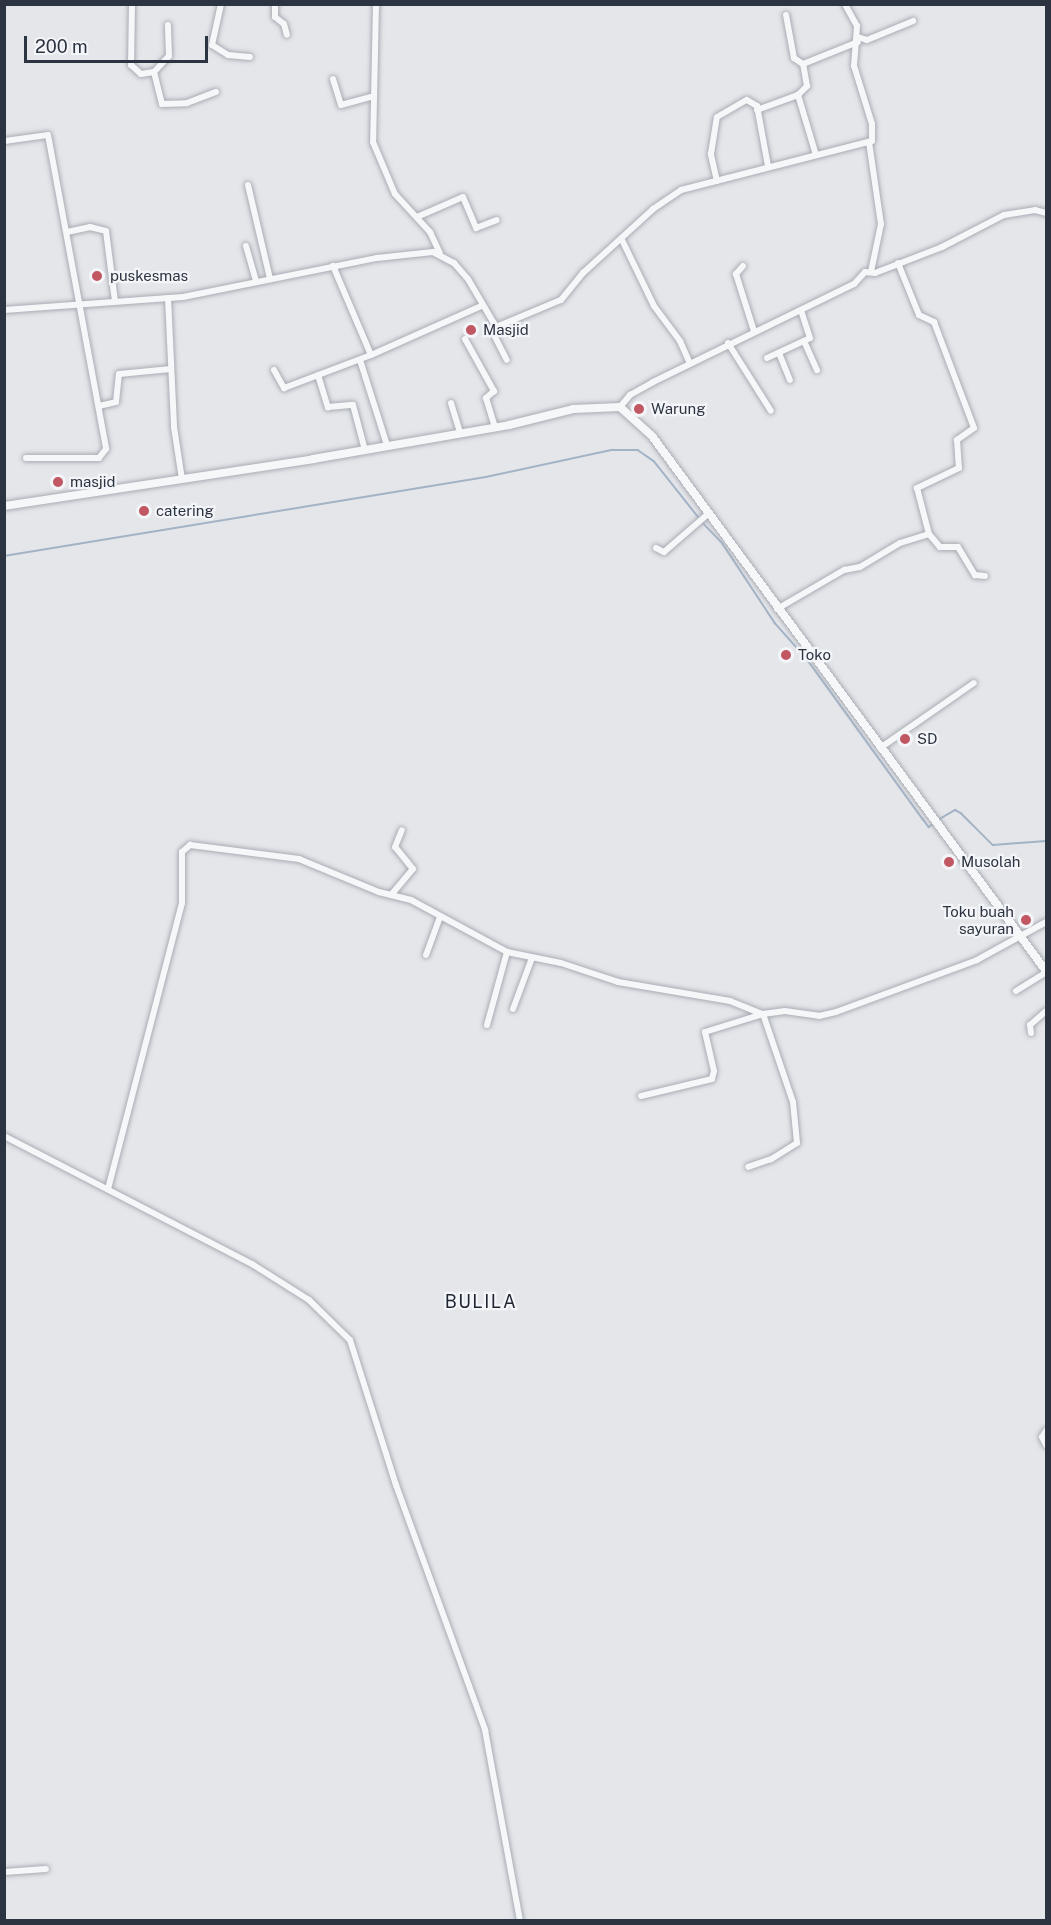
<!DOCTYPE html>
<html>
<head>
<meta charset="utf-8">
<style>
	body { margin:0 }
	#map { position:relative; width:1051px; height:1925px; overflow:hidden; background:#e4e6ea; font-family:"Public Sans",sans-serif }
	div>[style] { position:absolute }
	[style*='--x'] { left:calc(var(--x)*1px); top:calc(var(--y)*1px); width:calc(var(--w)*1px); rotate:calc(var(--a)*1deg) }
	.stream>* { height:1.5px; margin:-0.75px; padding:0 0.75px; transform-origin:0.75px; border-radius:0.75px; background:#a3b3c6 }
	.roads { filter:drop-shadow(0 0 2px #a9adb4) drop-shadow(0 0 2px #a9adb4) }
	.minor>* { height:6px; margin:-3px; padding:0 3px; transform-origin:3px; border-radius:3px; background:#f6f7f9 }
	.tertiary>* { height:8px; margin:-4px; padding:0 4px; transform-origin:4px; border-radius:4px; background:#f6f7f9 }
	.dots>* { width:16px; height:16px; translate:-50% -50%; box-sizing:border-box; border:3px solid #f3f5f8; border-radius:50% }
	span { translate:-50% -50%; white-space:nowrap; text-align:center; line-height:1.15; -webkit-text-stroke:4.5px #f3f5f8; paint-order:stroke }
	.poi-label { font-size:15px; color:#2d3441 }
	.left { translate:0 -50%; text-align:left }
	.right { translate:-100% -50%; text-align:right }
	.quarter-label { font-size:18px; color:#1f2532; letter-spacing:1.5px }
	.frame { position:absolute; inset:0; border:6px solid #2d3441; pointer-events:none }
	.scale { position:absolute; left:24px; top:36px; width:184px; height:27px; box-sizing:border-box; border:3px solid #2d3441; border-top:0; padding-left:8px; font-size:18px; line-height:21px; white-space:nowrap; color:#2d3441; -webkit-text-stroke:4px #f3f5f8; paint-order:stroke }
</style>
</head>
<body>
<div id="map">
	<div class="stream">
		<div style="--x:703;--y:523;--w:29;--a:46"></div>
		<div style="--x:723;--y:544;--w:95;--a:56.6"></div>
		<div style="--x:775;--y:623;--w:48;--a:48.4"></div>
		<div style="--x:807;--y:659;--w:198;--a:54.1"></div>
		<div style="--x:923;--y:819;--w:10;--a:53"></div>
		<div style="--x:929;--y:827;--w:6;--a:-39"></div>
		<div style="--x:4;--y:556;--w:488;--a:-9.3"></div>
		<div style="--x:486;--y:477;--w:129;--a:-12.1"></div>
		<div style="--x:612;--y:450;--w:26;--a:0"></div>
		<div style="--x:638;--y:450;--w:19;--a:35"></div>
		<div style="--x:654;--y:461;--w:74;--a:51.6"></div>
		<div style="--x:938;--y:820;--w:20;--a:-30"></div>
		<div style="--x:955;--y:810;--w:7;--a:27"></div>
		<div style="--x:961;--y:813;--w:45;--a:45"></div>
		<div style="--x:993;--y:845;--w:53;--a:-4.3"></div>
	</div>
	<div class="roads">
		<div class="minor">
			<div style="--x:132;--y:4;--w:61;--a:90.9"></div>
			<div style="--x:131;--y:65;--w:13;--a:42"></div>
			<div style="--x:141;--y:74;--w:13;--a:-9"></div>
			<div style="--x:154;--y:72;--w:33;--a:76"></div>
			<div style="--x:162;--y:104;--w:25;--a:-2"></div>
			<div style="--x:187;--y:103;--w:31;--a:-21"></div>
			<div style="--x:221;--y:4;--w:42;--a:102.4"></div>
			<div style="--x:212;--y:45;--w:19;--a:32"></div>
			<div style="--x:228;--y:55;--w:22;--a:5"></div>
			<div style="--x:275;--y:4;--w:13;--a:90"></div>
			<div style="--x:275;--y:17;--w:11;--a:38"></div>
			<div style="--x:284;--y:24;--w:11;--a:75"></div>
			<div style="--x:376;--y:4;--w:138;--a:91.2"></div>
			<div style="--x:373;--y:142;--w:56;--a:67.1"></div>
			<div style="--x:395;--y:194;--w:52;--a:47.4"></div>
			<div style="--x:430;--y:232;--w:23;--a:65"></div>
			<div style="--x:786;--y:15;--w:44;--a:79.5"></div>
			<div style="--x:794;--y:58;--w:11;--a:34"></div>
			<div style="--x:858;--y:37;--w:9;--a:18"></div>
			<div style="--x:867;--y:40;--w:50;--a:-22.4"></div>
			<div style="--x:154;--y:72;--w:22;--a:-47"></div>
			<div style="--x:169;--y:56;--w:31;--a:-92"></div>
			<div style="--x:333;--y:79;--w:27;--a:73"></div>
			<div style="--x:341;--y:105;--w:31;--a:-15"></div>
			<div style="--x:757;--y:110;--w:44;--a:-20.1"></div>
			<div style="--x:4;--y:141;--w:44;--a:-7.8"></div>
			<div style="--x:48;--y:135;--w:319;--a:79.5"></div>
			<div style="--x:106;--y:449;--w:11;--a:128"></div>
			<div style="--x:99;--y:458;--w:73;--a:180"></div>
			<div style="--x:869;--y:142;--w:83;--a:81.7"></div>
			<div style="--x:881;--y:224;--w:49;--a:101.8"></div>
			<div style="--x:816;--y:155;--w:63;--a:-106.7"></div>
			<div style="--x:798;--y:95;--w:13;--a:-45"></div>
			<div style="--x:807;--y:86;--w:22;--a:-100"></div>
			<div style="--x:803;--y:64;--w:59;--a:-21.8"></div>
			<div style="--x:717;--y:181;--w:28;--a:-103"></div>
			<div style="--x:711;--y:154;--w:37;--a:-81"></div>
			<div style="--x:717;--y:117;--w:34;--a:-30"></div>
			<div style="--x:747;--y:100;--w:12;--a:31"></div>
			<div style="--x:757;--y:106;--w:61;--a:79.6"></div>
			<div style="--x:248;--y:185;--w:97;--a:76.8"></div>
			<div style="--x:417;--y:217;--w:50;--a:-23.5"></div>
			<div style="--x:463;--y:197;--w:34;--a:67"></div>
			<div style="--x:476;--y:228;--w:22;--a:-21"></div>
			<div style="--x:67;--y:232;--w:24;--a:-12"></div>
			<div style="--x:90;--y:227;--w:16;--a:14"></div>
			<div style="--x:106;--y:231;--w:71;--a:82.7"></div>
			<div style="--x:622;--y:240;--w:73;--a:64.1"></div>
			<div style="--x:654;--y:306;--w:44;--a:53.4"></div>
			<div style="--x:680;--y:341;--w:24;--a:66"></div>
			<div style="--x:246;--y:246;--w:37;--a:74"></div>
			<div style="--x:898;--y:263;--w:56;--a:68"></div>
			<div style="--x:919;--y:315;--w:17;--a:25"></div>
			<div style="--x:934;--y:322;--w:113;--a:69.3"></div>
			<div style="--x:974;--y:428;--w:21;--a:145"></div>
			<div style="--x:957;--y:440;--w:28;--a:86"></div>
			<div style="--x:959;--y:468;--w:47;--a:154.5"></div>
			<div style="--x:917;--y:488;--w:48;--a:75.4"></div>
			<div style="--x:743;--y:266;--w:11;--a:131"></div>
			<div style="--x:736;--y:274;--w:60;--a:72.5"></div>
			<div style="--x:168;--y:298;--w:129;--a:87.3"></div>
			<div style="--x:174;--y:427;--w:53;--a:81.3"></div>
			<div style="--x:4;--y:310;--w:179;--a:-4.2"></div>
			<div style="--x:183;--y:297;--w:198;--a:-11.4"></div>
			<div style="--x:377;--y:258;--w:56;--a:-6.1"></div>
			<div style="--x:433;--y:252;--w:24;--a:28"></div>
			<div style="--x:454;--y:263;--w:21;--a:49"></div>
			<div style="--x:468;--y:279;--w:56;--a:59.7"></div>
			<div style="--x:496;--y:327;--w:8;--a:104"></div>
			<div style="--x:494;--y:335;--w:28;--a:63"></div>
			<div style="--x:496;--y:327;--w:70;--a:-22.6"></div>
			<div style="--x:561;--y:300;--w:35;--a:-51"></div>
			<div style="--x:583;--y:273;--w:95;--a:-42.4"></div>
			<div style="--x:653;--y:209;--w:34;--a:-34"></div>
			<div style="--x:681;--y:190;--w:197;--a:-14.4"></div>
			<div style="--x:872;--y:141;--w:17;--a:-90"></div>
			<div style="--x:872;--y:124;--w:61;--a:-107.2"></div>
			<div style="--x:854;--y:66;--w:40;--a:-85.7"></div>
			<div style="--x:857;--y:26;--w:25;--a:-119"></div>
			<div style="--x:465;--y:339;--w:60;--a:60.9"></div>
			<div style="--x:494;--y:391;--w:11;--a:139"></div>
			<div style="--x:486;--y:398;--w:30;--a:73"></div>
			<div style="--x:804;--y:341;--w:32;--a:66"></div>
			<div style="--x:728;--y:343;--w:80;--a:57.7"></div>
			<div style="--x:779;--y:353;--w:29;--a:68"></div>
			<div style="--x:371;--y:355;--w:120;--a:-24"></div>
			<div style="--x:767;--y:358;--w:47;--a:-24.9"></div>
			<div style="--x:810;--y:338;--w:28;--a:-108"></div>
			<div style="--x:360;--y:360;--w:89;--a:72.4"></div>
			<div style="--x:274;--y:370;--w:21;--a:61"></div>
			<div style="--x:284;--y:388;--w:93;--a:-20.8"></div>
			<div style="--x:371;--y:355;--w:97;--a:-113.1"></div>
			<div style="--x:318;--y:375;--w:34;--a:73"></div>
			<div style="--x:328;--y:407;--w:25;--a:-5"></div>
			<div style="--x:353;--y:405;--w:47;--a:75.1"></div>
			<div style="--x:451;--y:403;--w:31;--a:73"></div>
			<div style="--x:99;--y:406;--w:17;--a:-13"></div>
			<div style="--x:116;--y:402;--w:28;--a:-84"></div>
			<div style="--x:119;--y:374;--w:52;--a:-5.5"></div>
			<div style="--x:620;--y:407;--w:16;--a:-50"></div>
			<div style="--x:630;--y:395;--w:26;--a:-29"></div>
			<div style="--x:653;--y:382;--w:224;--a:-26"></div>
			<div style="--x:854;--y:284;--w:16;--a:-47"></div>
			<div style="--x:865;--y:272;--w:10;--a:6"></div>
			<div style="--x:875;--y:273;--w:72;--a:-21.2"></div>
			<div style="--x:942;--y:247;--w:70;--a:-27.3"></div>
			<div style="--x:1004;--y:215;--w:31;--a:-9"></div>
			<div style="--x:1035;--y:210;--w:11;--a:15"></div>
			<div style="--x:656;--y:548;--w:9;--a:27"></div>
			<div style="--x:664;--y:552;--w:58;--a:-40.8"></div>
			<div style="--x:777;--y:609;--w:78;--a:-30.2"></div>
			<div style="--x:844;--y:570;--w:16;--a:-11"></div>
			<div style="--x:860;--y:567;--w:47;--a:-31"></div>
			<div style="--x:900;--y:543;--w:30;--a:-17"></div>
			<div style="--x:929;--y:534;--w:17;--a:50"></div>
			<div style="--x:940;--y:547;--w:18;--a:0"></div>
			<div style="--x:958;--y:547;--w:33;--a:59"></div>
			<div style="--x:975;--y:575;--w:10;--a:6"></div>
			<div style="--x:880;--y:748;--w:114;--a:-34.7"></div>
			<div style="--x:391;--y:895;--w:34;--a:-50"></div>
			<div style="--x:413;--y:869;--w:28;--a:-129"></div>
			<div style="--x:395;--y:847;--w:18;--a:-68"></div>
			<div style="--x:426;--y:955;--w:40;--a:-69.8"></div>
			<div style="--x:1016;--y:991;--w:36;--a:-32"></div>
			<div style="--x:513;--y:1009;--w:54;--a:-69.6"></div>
			<div style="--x:487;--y:1025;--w:76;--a:-74.7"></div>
			<div style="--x:1031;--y:1033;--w:8;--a:-97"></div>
			<div style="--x:1030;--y:1025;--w:21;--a:-41"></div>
			<div style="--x:641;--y:1096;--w:73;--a:-13.5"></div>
			<div style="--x:712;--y:1079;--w:8;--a:-76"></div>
			<div style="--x:714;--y:1071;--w:40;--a:-103"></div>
			<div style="--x:705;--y:1032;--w:61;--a:-17.2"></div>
			<div style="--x:763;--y:1014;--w:93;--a:71.2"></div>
			<div style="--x:793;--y:1102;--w:41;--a:84.4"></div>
			<div style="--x:797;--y:1143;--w:31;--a:148"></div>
			<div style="--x:771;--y:1159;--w:24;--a:161"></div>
			<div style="--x:4;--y:1136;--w:279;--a:27.3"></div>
			<div style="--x:252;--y:1264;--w:67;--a:32.3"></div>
			<div style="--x:309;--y:1300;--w:57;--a:44.3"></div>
			<div style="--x:350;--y:1340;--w:152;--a:72.4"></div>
			<div style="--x:396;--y:1485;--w:261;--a:70"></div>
			<div style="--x:485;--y:1730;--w:193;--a:79.6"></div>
			<div style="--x:108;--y:1189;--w:295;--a:-75.5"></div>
			<div style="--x:182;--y:903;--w:51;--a:-90"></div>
			<div style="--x:182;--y:852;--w:11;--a:-41"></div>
			<div style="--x:190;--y:845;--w:110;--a:7.3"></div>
			<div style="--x:299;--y:859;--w:87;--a:22.4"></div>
			<div style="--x:379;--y:892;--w:33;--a:14"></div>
			<div style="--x:411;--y:900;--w:109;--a:28.4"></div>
			<div style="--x:507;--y:952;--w:55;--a:11.5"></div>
			<div style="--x:561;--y:963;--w:60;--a:18.4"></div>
			<div style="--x:618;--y:982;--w:114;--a:9.6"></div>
			<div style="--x:730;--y:1001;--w:35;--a:22"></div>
			<div style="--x:763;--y:1014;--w:22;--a:-8"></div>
			<div style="--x:785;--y:1011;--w:34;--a:8"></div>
			<div style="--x:819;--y:1016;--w:17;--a:-13"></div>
			<div style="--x:836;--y:1012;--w:150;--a:-20.2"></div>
			<div style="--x:977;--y:960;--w:79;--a:-28.8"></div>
			<div style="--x:1046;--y:1431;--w:7;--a:124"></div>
			<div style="--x:1042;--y:1437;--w:9;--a:63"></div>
			<div style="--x:4;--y:1872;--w:42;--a:-4.1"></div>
		</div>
		<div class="tertiary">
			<div style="--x:4;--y:506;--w:313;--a:-8.6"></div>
			<div style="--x:313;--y:459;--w:199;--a:-9.8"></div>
			<div style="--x:509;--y:425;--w:66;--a:-14"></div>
			<div style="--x:573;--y:409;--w:47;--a:-2.4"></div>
			<div style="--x:620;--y:407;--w:43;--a:42.2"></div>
			<div style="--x:652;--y:436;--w:664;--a:53.63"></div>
		</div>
	</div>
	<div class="dots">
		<div style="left:97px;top:276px;background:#c15763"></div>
		<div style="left:471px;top:330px;background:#c15763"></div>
		<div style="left:639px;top:409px;background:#c15763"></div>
		<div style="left:58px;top:482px;background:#c15763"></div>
		<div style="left:144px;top:511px;background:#c15763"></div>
		<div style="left:786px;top:655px;background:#c15763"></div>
		<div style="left:905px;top:739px;background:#c15763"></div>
		<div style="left:949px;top:862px;background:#c15763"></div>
		<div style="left:1026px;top:920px;background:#c15763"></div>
	</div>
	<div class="poi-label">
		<span class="left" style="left:110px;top:276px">puskesmas</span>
		<span class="left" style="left:483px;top:330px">Masjid</span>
		<span class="left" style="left:651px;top:409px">Warung</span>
		<span class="left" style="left:70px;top:482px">masjid</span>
		<span class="left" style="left:156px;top:511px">catering</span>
		<span class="left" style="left:798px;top:655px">Toko</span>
		<span class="left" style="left:917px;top:739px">SD</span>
		<span class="left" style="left:961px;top:862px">Musolah</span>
		<span class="right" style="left:1014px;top:920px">Toku buah<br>sayuran</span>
	</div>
	<div class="quarter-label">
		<span style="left:481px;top:1302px">BULILA</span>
	</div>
	<div class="frame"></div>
	<div class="scale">200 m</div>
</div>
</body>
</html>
